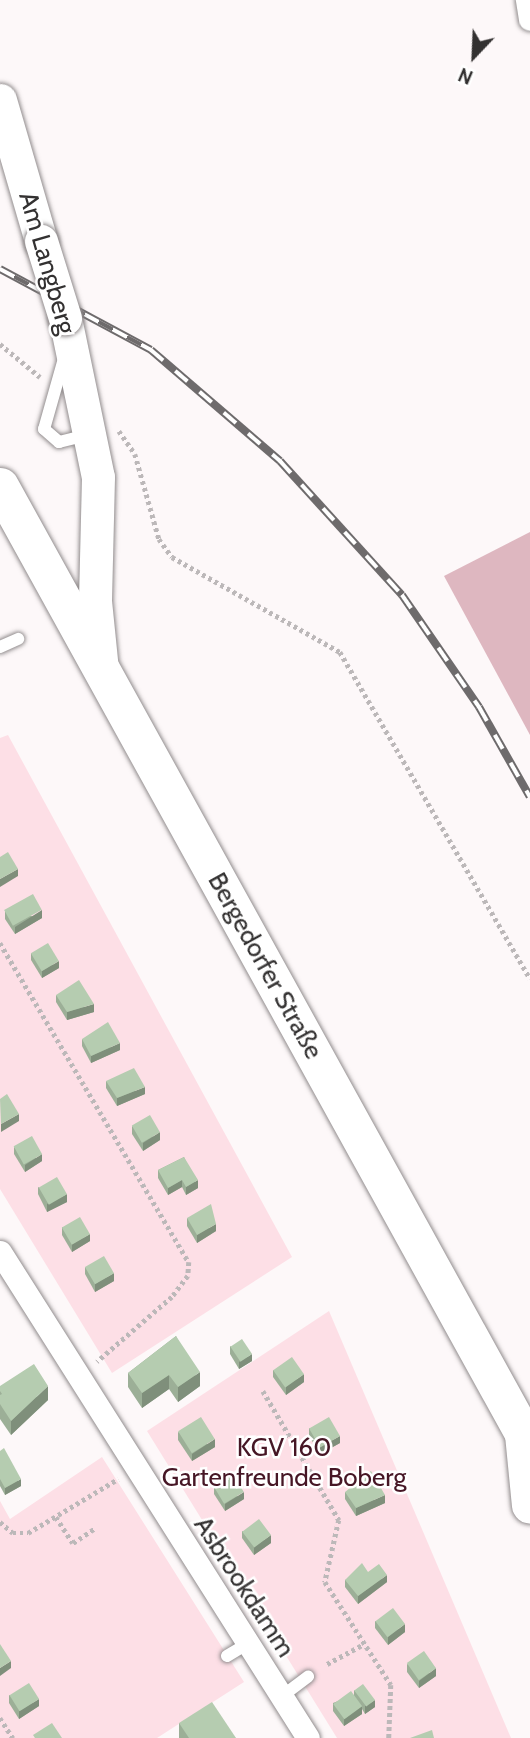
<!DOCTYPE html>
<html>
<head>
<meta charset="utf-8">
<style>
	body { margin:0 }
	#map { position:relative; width:530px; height:1738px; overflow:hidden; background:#fdf8f9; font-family:Cabin,sans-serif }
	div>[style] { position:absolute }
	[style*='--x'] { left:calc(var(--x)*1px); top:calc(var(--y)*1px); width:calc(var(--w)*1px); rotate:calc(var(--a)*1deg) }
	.green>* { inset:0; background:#fddfe6 }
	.forest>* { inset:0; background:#deb7c0 }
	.path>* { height:4.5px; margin-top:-2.25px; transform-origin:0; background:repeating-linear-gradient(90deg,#bcb8b9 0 3.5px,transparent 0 7px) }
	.roads { filter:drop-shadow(0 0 2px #928d8e) drop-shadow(0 0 2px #928d8e) }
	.lane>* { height:12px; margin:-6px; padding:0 6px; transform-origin:6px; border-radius:6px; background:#fff }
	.street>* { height:23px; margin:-11.5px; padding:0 11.5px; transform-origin:11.5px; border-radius:11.5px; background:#fff }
	.secondary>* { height:33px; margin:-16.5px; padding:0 16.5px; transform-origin:16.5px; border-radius:16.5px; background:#fff }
	.primary>* { height:37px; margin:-18.5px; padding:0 18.5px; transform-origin:18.5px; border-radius:18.5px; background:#fff }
	.rail>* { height:8px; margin-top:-4px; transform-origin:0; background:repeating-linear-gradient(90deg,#fff 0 16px,#6e6b6c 0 32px); box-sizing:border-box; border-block:2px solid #6e6b6c }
	.bridges { filter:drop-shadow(0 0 2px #928d8e) drop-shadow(0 0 2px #928d8e) }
	.secondary-bridge>* { height:33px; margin:-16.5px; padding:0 16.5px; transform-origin:16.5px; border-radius:16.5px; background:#fff }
	.wall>* { inset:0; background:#9caf97 }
	.shaded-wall>* { inset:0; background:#7f8f7b }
	.building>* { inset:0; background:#b5ccb0; transform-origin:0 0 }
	span { translate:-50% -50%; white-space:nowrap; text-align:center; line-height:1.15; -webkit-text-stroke:5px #fff; paint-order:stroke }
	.street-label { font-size:26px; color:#333131 }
	.park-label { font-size:26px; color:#461625 }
	.north { position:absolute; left:439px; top:21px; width:70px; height:70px; -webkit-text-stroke:5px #fff; paint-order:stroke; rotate:203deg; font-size:19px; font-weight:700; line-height:28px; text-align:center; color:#333131 }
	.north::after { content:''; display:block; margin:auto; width:24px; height:32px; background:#333131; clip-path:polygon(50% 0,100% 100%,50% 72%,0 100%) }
</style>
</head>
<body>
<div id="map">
	<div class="green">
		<div style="clip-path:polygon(8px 735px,292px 1257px,112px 1373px,0 1189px,0 738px)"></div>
		<div style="clip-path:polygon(329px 1311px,511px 1738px,337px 1738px,147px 1431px)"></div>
		<div style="clip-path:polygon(102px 1457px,244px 1682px,157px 1738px,0 1738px,0 1501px,10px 1519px)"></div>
	</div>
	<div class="forest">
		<div style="clip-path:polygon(530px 532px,530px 735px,444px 576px)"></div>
	</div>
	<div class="path">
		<div style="--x:0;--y:344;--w:52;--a:39.5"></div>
		<div style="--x:119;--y:431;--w:28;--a:55"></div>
		<div style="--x:135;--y:454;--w:88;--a:74.2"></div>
		<div style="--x:159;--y:539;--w:22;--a:54"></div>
		<div style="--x:172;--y:557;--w:193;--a:29.5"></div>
		<div style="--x:340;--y:652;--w:378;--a:59.8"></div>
		<div style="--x:0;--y:943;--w:371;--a:59.4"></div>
		<div style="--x:189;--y:1262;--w:14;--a:94"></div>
		<div style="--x:188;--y:1276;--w:26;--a:127"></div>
		<div style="--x:172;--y:1297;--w:99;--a:139.1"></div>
		<div style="--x:263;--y:1391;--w:150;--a:59.5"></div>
		<div style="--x:339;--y:1520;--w:64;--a:102.7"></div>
		<div style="--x:325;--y:1582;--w:122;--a:57.3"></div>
		<div style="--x:391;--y:1685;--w:53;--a:92.2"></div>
		<div style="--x:56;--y:1517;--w:31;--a:57"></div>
		<div style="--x:73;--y:1543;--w:25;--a:-34"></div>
		<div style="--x:0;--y:1522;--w:17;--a:40"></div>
		<div style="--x:13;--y:1533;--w:15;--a:0"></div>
		<div style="--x:28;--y:1533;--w:105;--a:-31"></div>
		<div style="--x:327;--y:1664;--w:42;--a:-28.4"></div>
		<div style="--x:0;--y:1718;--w:24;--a:57"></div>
	</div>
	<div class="roads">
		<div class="lane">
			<div style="--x:65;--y:355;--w:77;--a:105.8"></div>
			<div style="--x:44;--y:429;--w:20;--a:41"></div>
			<div style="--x:59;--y:442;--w:30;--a:-14"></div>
			<div style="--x:0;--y:647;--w:20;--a:-24"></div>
			<div style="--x:227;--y:1656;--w:23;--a:-31"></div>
			<div style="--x:281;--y:1697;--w:34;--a:-37"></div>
		</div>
		<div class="street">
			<div style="--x:527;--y:0;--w:19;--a:81"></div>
			<div style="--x:0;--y:1252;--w:575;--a:57.64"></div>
		</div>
		<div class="secondary">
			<div style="--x:0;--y:100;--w:147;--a:73.8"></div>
			<div style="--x:65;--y:318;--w:162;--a:78.3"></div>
			<div style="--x:98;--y:477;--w:124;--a:91.4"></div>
			<div style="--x:95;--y:601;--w:69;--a:84.2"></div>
		</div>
		<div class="primary">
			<div style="--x:0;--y:486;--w:1097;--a:61.1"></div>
			<div style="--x:523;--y:1434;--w:71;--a:84.4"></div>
		</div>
	</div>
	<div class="rail">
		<div style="--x:0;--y:269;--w:171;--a:28.2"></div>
		<div style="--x:151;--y:350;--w:170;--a:40.7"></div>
		<div style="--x:280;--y:461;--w:181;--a:47.7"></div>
		<div style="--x:402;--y:595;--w:136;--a:55.5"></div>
		<div style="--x:479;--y:707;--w:103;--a:60.5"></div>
	</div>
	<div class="bridges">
		<div class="secondary-bridge">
			<div style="--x:41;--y:241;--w:81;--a:72.7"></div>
		</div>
	</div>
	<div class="wall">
		<div style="clip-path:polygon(5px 911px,42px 918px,15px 934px,5px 919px)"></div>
		<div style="clip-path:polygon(31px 953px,59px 968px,42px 978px,31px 960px)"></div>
		<div style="clip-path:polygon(56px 995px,94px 1012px,67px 1020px,56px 1002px)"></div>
		<div style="clip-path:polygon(82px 1039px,120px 1050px,91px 1063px,82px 1046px)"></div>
		<div style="clip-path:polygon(106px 1081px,145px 1094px,117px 1106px,106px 1088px)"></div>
		<div style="clip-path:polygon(132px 1126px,160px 1140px,143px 1151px,132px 1134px)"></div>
		<div style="clip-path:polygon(14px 1147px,42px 1161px,25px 1172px,14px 1154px)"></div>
		<div style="clip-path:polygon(184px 1157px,198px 1188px,186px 1195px,182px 1187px,168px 1195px,158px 1178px,158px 1170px)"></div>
		<div style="clip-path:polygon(38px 1187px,67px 1202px,47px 1212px,38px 1194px)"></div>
		<div style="clip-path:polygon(187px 1218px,216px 1231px,197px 1243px,187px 1226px)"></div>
		<div style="clip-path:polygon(62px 1227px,90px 1241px,72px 1252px,62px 1235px)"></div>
		<div style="clip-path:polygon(85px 1267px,114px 1281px,95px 1292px,85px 1274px)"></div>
		<div style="clip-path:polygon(176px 1336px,200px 1386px,178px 1402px,169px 1389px,142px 1408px,128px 1387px,128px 1373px)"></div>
		<div style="clip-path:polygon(230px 1346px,252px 1361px,239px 1369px,230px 1354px)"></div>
		<div style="clip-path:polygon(273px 1370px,304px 1382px,286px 1395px,273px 1377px)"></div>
		<div style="clip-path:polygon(0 1386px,48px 1400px,11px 1435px,0 1419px)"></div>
		<div style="clip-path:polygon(309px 1428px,340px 1443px,320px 1454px,309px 1436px)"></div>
		<div style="clip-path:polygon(178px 1432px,215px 1447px,192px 1461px,178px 1440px)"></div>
		<div style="clip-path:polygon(0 1451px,21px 1486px,5px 1495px,0 1486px)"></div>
		<div style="clip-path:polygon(214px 1487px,244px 1499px,225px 1511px,214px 1494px)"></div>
		<div style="clip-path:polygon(345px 1492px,385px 1503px,356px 1516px,345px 1499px)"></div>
		<div style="clip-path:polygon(242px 1531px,271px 1543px,254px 1555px,242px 1538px)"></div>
		<div style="clip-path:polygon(368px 1572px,387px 1582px,358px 1604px,345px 1587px,345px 1580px)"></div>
		<div style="clip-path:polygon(375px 1621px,405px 1632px,388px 1645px,375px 1628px)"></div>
		<div style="clip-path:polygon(407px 1664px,436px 1676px,419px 1688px,407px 1672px)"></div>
		<div style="clip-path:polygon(354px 1690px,375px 1707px,365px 1714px,362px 1709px,362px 1714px,344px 1726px,333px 1711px,333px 1703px,354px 1695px)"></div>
		<div style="clip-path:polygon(9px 1695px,39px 1706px,19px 1719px,9px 1703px)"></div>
		<div style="clip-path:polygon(179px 1723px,236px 1738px,179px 1738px)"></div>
	</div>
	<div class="shaded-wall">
		<div style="clip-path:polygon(18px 869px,18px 876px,0 887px,0 879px)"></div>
		<div style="clip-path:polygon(42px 910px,42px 918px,15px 934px,15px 927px)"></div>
		<div style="clip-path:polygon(59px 961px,59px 968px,42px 978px,42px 971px)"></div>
		<div style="clip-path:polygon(94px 1004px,94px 1012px,67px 1020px,67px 1012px)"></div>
		<div style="clip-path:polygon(120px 1043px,120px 1050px,91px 1063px,91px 1056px)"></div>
		<div style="clip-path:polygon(145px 1087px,145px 1094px,117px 1106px,117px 1098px)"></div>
		<div style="clip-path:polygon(19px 1114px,19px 1121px,1px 1132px,1px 1124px)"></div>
		<div style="clip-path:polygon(160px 1132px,160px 1140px,143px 1151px,143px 1143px)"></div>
		<div style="clip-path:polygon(42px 1154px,42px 1161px,25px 1172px,25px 1165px)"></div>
		<div style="clip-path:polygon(182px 1180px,182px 1187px,168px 1195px,168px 1188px)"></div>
		<div style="clip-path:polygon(198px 1180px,198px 1188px,186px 1195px,186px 1187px)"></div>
		<div style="clip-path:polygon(67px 1194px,67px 1202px,47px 1212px,47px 1204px)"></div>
		<div style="clip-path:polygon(216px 1224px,216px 1231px,197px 1243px,197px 1235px)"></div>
		<div style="clip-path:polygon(90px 1234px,90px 1241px,72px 1252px,72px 1244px)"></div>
		<div style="clip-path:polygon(114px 1273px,114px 1281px,95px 1292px,95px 1284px)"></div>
		<div style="clip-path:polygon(252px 1354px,252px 1361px,239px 1369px,239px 1362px)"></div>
		<div style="clip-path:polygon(200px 1372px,200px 1386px,178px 1402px,178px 1387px)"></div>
		<div style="clip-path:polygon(304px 1374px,304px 1382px,286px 1395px,286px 1387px)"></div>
		<div style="clip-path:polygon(169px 1375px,169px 1389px,142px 1408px,142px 1393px)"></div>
		<div style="clip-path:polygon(48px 1386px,48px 1400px,11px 1435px,11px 1421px)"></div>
		<div style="clip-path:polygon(340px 1436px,340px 1443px,320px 1454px,320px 1447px)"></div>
		<div style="clip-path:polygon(215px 1439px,215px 1447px,192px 1461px,192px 1454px)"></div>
		<div style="clip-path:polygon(21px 1479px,21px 1486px,5px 1495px,5px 1488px)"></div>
		<div style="clip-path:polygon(244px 1492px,244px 1499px,225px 1511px,225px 1504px)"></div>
		<div style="clip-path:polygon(385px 1495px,385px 1503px,356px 1516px,356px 1508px)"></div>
		<div style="clip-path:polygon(271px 1535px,271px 1543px,254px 1555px,254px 1547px)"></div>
		<div style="clip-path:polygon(387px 1575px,387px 1582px,358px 1604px,358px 1596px)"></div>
		<div style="clip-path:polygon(405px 1624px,405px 1632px,388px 1645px,388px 1637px)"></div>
		<div style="clip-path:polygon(11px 1661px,11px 1668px,0 1676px,0 1668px)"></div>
		<div style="clip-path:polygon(436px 1668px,436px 1676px,419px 1688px,419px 1681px)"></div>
		<div style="clip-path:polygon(39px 1699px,39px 1706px,19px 1719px,19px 1711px)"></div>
		<div style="clip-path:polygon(375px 1700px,375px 1707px,365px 1714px,365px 1706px)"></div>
		<div style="clip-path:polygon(362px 1706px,362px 1714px,344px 1726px,344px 1719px)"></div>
	</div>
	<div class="building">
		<div style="clip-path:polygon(8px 852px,18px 869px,0 879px,0 857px)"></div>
		<div style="left:33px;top:894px;width:18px;height:33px;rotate:61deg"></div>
		<div style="left:48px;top:943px;width:21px;height:20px;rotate:59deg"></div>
		<div style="clip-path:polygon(79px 980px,94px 1004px,67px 1012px,56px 995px)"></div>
		<div style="clip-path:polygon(108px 1022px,120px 1043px,91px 1056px,82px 1039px)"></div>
		<div style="clip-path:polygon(134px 1068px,145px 1087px,117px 1098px,106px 1081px)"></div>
		<div style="clip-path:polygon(7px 1094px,19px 1114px,1px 1124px,0 1099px)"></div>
		<div style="left:150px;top:1115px;width:20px;height:21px;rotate:60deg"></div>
		<div style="left:32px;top:1136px;width:21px;height:21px;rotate:61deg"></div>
		<div style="clip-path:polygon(184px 1157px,198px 1180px,186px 1187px,182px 1180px,168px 1188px,158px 1170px)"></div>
		<div style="left:57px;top:1177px;width:20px;height:21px;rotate:60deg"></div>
		<div style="clip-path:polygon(211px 1204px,216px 1224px,197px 1235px,187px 1218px)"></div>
		<div style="left:80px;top:1217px;width:20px;height:21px;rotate:60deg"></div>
		<div style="left:104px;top:1256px;width:20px;height:22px;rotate:60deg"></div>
		<div style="clip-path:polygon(176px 1336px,200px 1372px,178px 1387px,169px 1375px,142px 1393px,128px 1373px)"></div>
		<div style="left:242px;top:1339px;width:18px;height:14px;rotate:56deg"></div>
		<div style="left:292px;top:1357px;width:21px;height:23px;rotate:55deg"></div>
		<div style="clip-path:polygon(34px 1364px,48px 1386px,11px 1421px,0 1404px,0 1395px,2px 1394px,0 1391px,0 1386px)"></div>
		<div style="left:201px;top:1417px;width:26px;height:27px;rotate:58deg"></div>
		<div style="left:329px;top:1417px;width:22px;height:23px;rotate:60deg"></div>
		<div style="clip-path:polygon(4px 1448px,21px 1479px,5px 1488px,0 1479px,0 1451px)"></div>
		<div style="clip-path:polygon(371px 1471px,385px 1495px,356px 1508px,345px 1492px)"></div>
		<div style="left:233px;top:1474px;width:21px;height:23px;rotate:59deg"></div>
		<div style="left:259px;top:1519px;width:20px;height:21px;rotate:53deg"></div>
		<div style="clip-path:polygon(362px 1563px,368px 1572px,379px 1564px,387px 1575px,358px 1596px,345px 1580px)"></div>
		<div style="left:393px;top:1608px;width:20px;height:22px;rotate:53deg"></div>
		<div style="clip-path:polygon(0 1644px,11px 1661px,0 1668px)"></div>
		<div style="left:424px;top:1651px;width:21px;height:21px;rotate:55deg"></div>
		<div style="left:29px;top:1683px;width:19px;height:23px;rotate:58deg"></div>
		<div style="left:363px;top:1684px;width:20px;height:11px;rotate:53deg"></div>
		<div style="left:351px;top:1691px;width:19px;height:22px;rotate:54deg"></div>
		<div style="clip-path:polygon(212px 1702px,236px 1738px,189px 1738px,179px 1723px)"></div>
		<div style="clip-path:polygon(52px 1723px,62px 1738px,35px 1738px,33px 1735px)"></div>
		<div style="clip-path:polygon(432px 1730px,434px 1738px,410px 1738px)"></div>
	</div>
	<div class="street-label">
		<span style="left:47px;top:263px;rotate:74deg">Am Langberg</span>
		<span style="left:265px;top:966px;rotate:61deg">Bergedorfer Straße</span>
		<span style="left:244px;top:1587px;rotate:57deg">Asbrookdamm</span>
	</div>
	<div class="park-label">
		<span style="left:284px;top:1463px">KGV 160<br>Gartenfreunde Boberg</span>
	</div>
	<div class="north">N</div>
</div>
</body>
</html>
